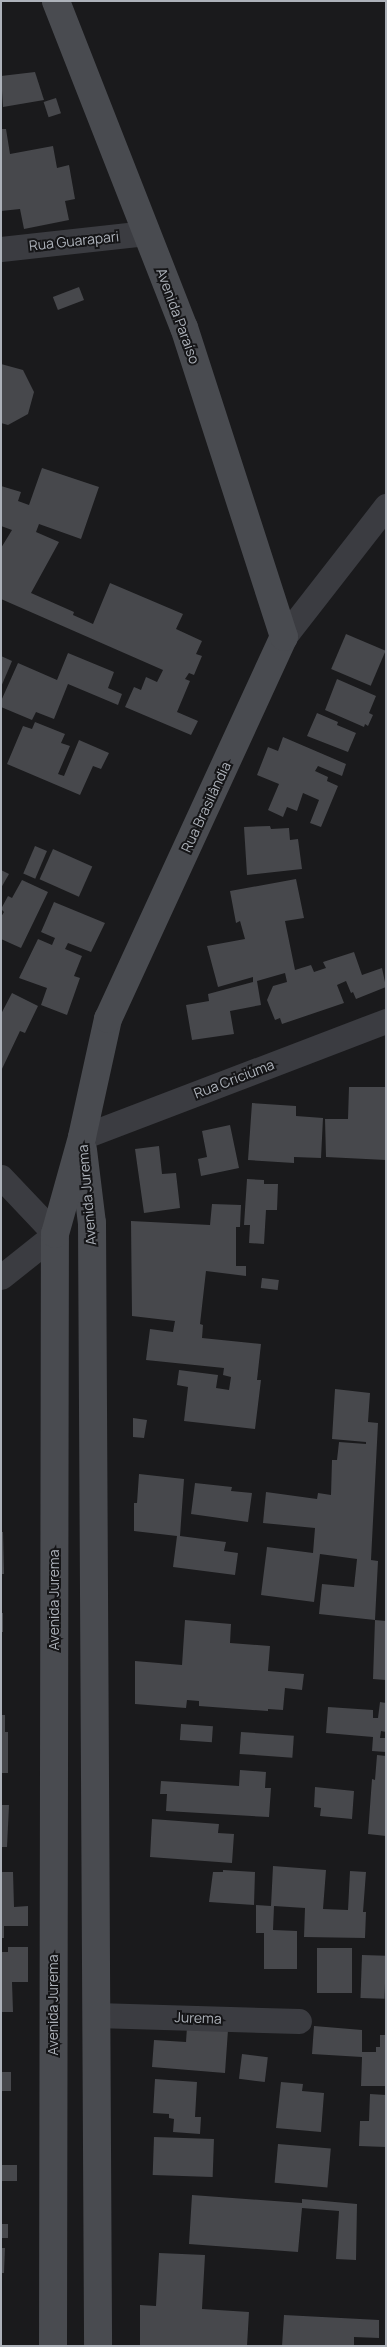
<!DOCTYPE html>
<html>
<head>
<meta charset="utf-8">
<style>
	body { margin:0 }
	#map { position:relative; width:387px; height:2347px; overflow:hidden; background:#1a1a1c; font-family:Manrope,sans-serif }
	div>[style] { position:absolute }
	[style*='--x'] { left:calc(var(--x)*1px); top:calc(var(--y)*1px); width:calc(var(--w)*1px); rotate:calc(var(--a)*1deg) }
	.building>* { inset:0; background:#47484c; transform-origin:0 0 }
	.minor>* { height:25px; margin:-12.5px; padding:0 12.5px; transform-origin:12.5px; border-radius:12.5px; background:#3b3c41 }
	.secondary>* { height:28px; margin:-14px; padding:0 14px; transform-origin:14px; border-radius:14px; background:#494b50 }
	span { translate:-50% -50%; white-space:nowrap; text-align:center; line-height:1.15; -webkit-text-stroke:4px #151517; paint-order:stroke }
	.street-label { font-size:14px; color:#adb2ba }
	.frame { position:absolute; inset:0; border:2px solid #adb2ba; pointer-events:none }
</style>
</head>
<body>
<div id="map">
	<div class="building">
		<div style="clip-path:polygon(35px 72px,44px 100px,3px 107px,1px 76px)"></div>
		<div style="left:56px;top:98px;width:16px;height:13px;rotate:72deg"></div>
		<div style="clip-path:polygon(1px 129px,6px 129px,10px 154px,53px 146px,57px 168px,69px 165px,75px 199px,65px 201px,69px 220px,24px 229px,20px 209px,1px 211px)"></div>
		<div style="left:79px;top:287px;width:14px;height:28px;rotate:69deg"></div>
		<div style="clip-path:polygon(1px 364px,23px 370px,34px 392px,28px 414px,8px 425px,1px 423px)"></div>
		<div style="clip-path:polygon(42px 468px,99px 487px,81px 539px,39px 524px,36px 532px,59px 542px,31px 593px,74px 612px,73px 615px,93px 624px,110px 583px,183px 614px,176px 629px,202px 641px,196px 654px,202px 656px,194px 675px,189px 673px,185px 679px,190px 681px,177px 712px,198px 721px,191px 735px,125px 707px,134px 687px,141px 690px,146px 677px,157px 682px,163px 670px,1px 599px,1px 548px,12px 530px,1px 526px,1px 486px,21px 492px,18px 501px,29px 505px)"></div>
		<div style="left:346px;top:634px;width:43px;height:38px;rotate:23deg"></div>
		<div style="clip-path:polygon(68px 653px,114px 672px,108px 688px,122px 694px,118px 705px,68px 684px,54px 719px,36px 712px,32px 720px,1px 707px,1px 701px,18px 663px,57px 680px)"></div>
		<div style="clip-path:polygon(1px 656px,12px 661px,1px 687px)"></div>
		<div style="clip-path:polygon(337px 679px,376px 696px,369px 713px,373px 715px,368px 726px,365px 724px,364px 727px,325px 710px)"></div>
		<div style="clip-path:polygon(317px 713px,338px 722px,337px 725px,356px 733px,348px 752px,307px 736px)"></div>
		<div style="clip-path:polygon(35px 722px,65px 734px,61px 743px,70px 746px,58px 774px,64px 776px,79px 740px,109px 753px,101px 769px,93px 766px,80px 795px,7px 764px,23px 726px,32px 729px)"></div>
		<div style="clip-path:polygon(283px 737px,346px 764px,342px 776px,318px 766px,315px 771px,328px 777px,327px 781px,338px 786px,321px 827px,310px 823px,319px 800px,303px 793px,297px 811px,287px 807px,283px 817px,268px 810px,279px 784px,257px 775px,268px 747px,278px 751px)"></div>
		<div style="clip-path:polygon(270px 826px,271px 829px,289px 828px,290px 840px,298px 839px,302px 869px,247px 875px,244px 827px)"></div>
		<div style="left:35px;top:846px;width:13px;height:30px;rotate:23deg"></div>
		<div style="left:53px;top:849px;width:43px;height:33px;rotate:24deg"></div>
		<div style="clip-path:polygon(1px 870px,9px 874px,1px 888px)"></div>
		<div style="clip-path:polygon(296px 879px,304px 918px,285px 921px,295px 970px,311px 965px,314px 972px,326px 968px,323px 962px,354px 952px,362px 975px,382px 968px,386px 987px,356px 999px,353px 992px,351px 993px,346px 981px,337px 985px,344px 1003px,282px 1024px,280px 1018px,275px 1020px,267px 1000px,273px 986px,287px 982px,285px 973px,257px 981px,261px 1005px,230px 1011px,234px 1034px,192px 1040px,186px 1005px,209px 1001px,208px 994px,253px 982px,253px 977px,218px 987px,207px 946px,245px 939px,240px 921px,236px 923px,230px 891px)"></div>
		<div style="clip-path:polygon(22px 880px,48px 892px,21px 948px,1px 939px,1px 917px,4px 912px,1px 909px,8px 896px,12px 898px)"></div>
		<div style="clip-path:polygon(54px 902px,105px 923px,91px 952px,68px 943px,65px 949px,82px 956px,74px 976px,80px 978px,67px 1015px,41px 1005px,47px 988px,19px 978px,38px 939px,52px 945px,55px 938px,41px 932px)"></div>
		<div style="clip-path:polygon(12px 993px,38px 1006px,25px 1033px,20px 1031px,1px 1071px,1px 1014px)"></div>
		<div style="clip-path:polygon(349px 1087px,386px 1087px,386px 1160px,326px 1157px,325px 1119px,348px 1119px)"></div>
		<div style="clip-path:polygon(252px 1103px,296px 1106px,296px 1116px,323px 1118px,321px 1158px,294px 1157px,294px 1163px,248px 1160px)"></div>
		<div style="clip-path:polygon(230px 1125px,239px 1168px,201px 1176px,198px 1159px,207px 1157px,202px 1131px)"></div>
		<div style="clip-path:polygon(159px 1146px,162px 1174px,176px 1173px,180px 1208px,144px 1213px,135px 1149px)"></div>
		<div style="clip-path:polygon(247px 1179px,264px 1180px,264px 1184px,278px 1184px,277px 1210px,266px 1210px,264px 1244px,249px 1243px,250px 1225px,244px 1225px)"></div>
		<div style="clip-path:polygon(212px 1204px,241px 1205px,240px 1227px,236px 1227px,236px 1266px,246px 1266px,246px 1276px,206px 1271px,200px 1324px,203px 1325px,202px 1338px,261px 1344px,257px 1380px,261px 1380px,255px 1429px,184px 1421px,188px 1387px,177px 1385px,179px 1370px,218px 1375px,216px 1388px,229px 1390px,231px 1377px,223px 1375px,224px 1368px,146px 1360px,150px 1329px,173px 1332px,175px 1321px,132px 1316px,131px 1221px,210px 1225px)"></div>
		<div style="left:262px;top:1278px;width:17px;height:10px;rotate:7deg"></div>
		<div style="clip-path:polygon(335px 1389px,370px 1393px,368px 1422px,378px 1423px,371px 1560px,378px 1561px,375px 1620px,386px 1621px,386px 1680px,373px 1679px,375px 1620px,319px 1614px,322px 1584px,354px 1587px,357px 1559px,320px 1554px,314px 1602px,261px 1595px,267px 1547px,313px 1553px,315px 1528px,263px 1523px,266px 1492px,317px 1499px,318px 1493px,331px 1495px,332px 1460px,337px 1460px,339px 1442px,366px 1444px,366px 1442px,332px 1439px)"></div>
		<div style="clip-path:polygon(133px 1418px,147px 1420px,144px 1438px,133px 1437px)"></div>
		<div style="clip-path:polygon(139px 1474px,184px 1479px,180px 1536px,226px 1542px,224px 1551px,238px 1553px,235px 1575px,173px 1567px,177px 1536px,134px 1531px,134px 1503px,137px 1503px)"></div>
		<div style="clip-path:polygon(195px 1483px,232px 1487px,231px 1491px,252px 1493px,248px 1522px,191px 1514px)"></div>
		<div style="clip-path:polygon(1px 1532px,3px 1532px,4px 1574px,1px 1574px)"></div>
		<div style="left:1px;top:1613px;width:2px;height:19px"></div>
		<div style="clip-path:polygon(185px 1620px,231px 1624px,230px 1643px,270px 1646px,268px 1671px,304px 1674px,302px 1690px,285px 1688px,283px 1710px,268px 1709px,268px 1711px,199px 1706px,199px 1701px,187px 1700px,186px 1708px,135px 1704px,135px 1661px,182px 1665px)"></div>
		<div style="clip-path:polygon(380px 1702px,386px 1703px,386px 1732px,381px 1731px,380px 1738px,386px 1738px,386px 1752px,372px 1751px,373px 1737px,326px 1733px,328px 1707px,373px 1710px,373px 1718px,378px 1718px)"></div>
		<div style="clip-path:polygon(1px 1715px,5px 1715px,5px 1732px,8px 1732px,8px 1773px,1px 1773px)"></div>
		<div style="left:181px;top:1724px;width:32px;height:16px;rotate:4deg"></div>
		<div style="left:241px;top:1732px;width:53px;height:22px;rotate:4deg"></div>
		<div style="clip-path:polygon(377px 1755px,386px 1756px,386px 1836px,368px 1834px,372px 1779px,375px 1780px)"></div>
		<div style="clip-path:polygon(240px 1770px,266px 1772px,265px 1788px,271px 1788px,269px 1817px,166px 1811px,167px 1794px,160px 1794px,161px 1781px,239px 1786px)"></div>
		<div style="clip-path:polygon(315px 1787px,354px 1791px,352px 1819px,320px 1816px,321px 1808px,314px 1807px)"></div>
		<div style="clip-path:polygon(1px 1805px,9px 1805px,7px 1847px,1px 1847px)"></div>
		<div style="clip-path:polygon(152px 1819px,219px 1824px,218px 1833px,234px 1834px,232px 1863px,150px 1857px)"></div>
		<div style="clip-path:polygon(273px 1866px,326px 1870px,323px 1909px,348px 1910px,350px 1871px,366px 1872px,363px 1912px,366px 1912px,365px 1938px,304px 1937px,305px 1908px,274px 1906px,273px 1930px,297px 1931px,297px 1969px,264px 1969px,264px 1933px,256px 1933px,256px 1905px,271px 1906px)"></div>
		<div style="clip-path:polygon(223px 1870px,255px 1872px,254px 1905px,209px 1902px,213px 1872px,223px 1872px)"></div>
		<div style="clip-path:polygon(1px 1872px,13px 1872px,14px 1907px,28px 1906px,28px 1926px,4px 1926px,4px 1938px,1px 1938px)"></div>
		<div style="clip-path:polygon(8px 1947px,28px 1947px,28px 1982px,12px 1982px,13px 2012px,1px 2012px,1px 1952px,8px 1952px)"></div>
		<div style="left:317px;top:1948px;width:35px;height:45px"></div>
		<div style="left:362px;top:1955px;width:24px;height:43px;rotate:2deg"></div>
		<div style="clip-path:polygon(314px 2026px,362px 2030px,362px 2052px,376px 2052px,376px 2047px,380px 2047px,380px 2035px,386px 2035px,386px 2086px,361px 2086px,362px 2057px,312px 2054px)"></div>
		<div style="clip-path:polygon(187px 2027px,228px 2030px,225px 2073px,152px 2067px,154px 2040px,186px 2042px)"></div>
		<div style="left:242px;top:2054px;width:26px;height:25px;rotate:7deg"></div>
		<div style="left:11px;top:2072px;width:19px;height:10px;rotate:90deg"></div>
		<div style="clip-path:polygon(155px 2079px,197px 2082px,195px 2117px,201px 2117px,200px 2134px,173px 2132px,174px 2119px,169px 2118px,169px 2114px,153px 2113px)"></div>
		<div style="clip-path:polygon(281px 2082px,303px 2084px,302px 2091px,324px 2093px,321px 2132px,276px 2128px)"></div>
		<div style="clip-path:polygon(370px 2094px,386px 2095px,386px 2147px,359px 2146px,360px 2121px,369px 2121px)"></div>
		<div style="left:154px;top:2137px;width:60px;height:38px;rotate:2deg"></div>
		<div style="left:278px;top:2144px;width:53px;height:39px;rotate:5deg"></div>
		<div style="left:17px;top:2165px;width:16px;height:16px;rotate:90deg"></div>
		<div style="clip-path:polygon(192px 2195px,302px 2203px,302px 2199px,357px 2204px,356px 2260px,336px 2259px,339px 2211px,302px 2208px,298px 2252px,189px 2244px)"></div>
		<div style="left:1px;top:2224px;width:7px;height:14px"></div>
		<div style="clip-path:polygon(1px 2248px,5px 2248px,4px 2273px,1px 2273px)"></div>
		<div style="clip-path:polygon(159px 2253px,205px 2255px,202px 2309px,249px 2312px,247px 2346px,140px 2346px,140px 2305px,156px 2306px)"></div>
		<div style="clip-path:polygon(284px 2315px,379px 2320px,379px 2338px,354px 2337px,354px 2346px,282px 2346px)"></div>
	</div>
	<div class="minor">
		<div style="--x:1;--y:249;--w:146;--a:-6.3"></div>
		<div style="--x:284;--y:637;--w:166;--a:-52.1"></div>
		<div style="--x:82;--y:1137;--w:325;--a:-20.9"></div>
		<div style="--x:1;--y:1177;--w:79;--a:46.5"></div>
		<div style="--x:1;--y:1277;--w:69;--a:-38.5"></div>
		<div style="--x:96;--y:2015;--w:203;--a:1.7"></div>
	</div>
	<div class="secondary">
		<div style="--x:83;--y:1150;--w:74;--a:83"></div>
		<div style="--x:92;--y:1223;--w:1123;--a:89.69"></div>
		<div style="--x:53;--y:2346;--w:1112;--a:-89.9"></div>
		<div style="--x:55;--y:1234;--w:101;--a:-74.4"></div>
		<div style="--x:82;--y:1137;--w:121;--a:-77.6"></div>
		<div style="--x:108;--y:1019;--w:421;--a:-65.3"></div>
		<div style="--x:284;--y:637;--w:325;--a:-107.9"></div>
		<div style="--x:184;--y:328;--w:351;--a:-111.4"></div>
	</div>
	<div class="street-label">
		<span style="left:74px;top:241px;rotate:-6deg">Rua Guarapari</span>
		<span style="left:178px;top:316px;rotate:70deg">Avenida Paraíso</span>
		<span style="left:206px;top:807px;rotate:-65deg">Rua Brasilândia</span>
		<span style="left:234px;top:1079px;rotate:-21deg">Rua Criciúma</span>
		<span style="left:87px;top:1195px;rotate:-95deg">Avenida Jurema</span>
		<span style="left:54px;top:1600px;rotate:-90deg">Avenida Jurema</span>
		<span style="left:53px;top:2005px;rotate:-90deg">Avenida Jurema</span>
		<span style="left:198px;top:2018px;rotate:2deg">Jurema</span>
	</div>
	<div class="frame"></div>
</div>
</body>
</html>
